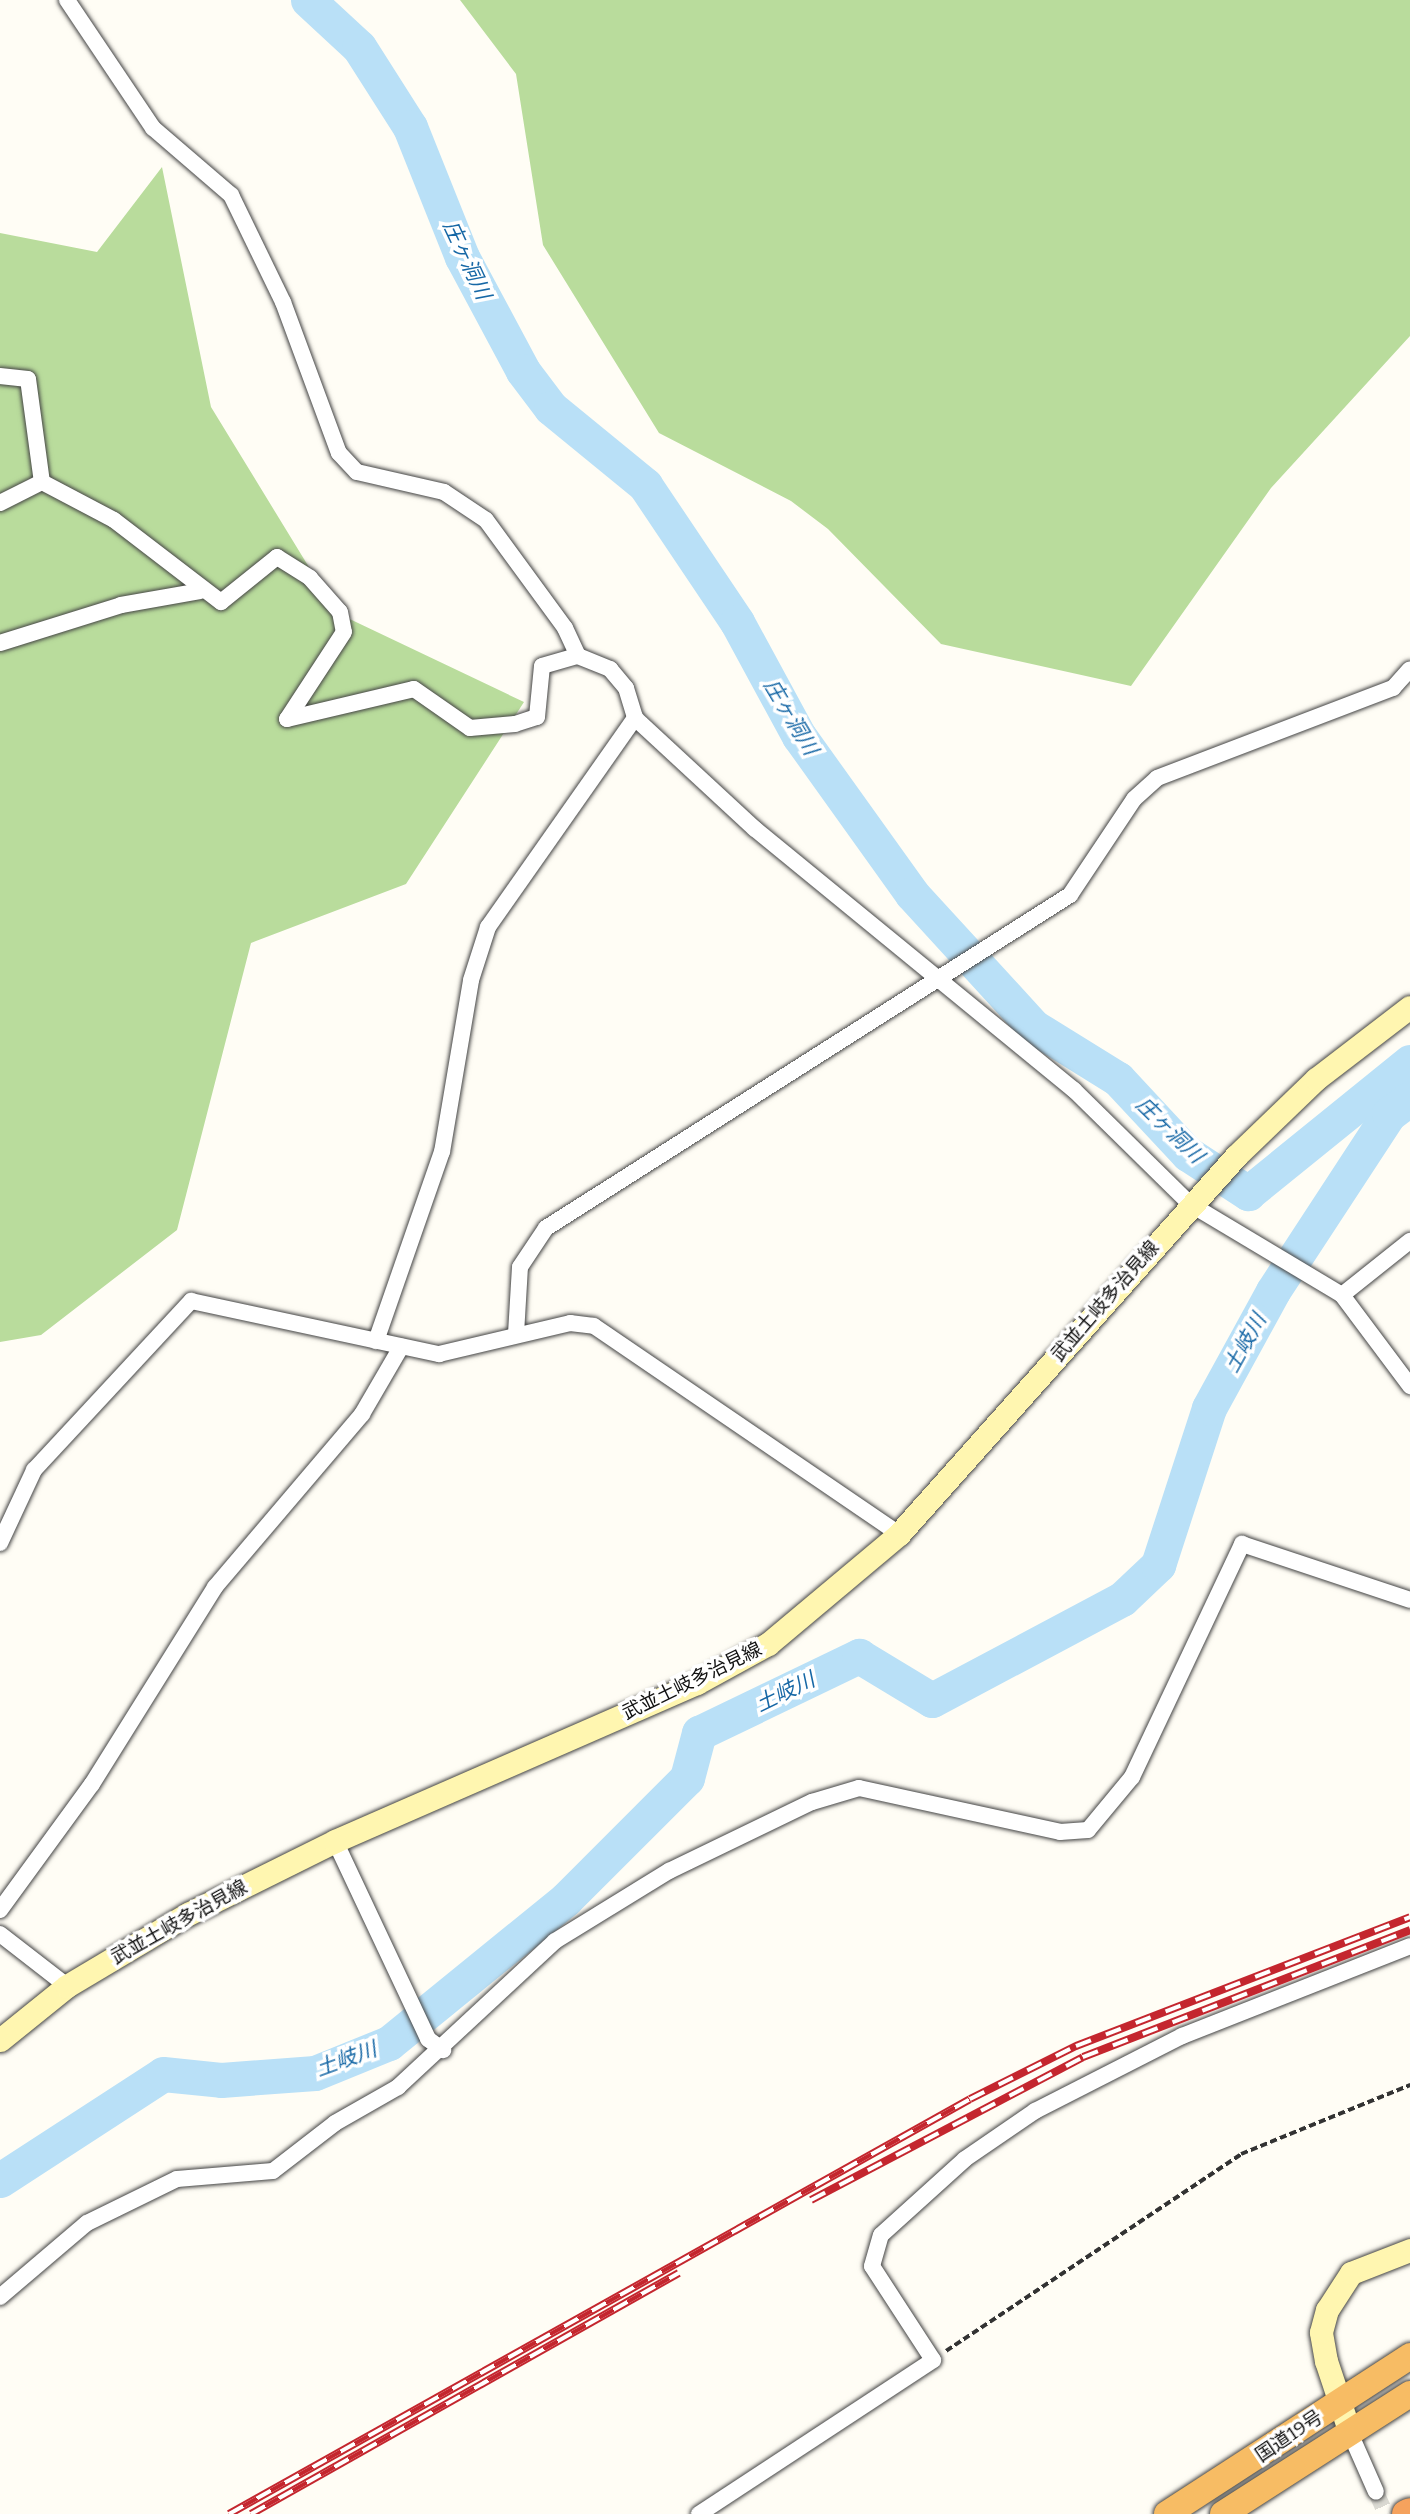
<!DOCTYPE html>
<html>
<head>
<meta charset="utf-8">
<style>
	body { margin:0 }
	#map { position:relative; width:1410px; height:2514px; overflow:hidden; background:#fffdf5; font-family:Bitter,"Noto Sans JP",serif }
	div>[style] { position:absolute }
	[style*='--x'] { left:calc(var(--x)*1px); top:calc(var(--y)*1px); width:calc(var(--w)*1px); rotate:calc(var(--a)*1deg) }
	.forest>* { inset:0; background:#b9dc9c }
	.river>* { height:35px; margin:-17.5px; padding:0 17.5px; transform-origin:17.5px; border-radius:17.5px; background:#b9e0f7 }
	.minor-tunnel>* { height:16px; margin-top:-8px; transform-origin:0; background:repeating-linear-gradient(90deg,#dbdad3 0 16px,transparent 0 24px) }
	.path>* { height:3.5px; margin-top:-1.75px; transform-origin:0; background:repeating-linear-gradient(90deg,#333 0 7px,transparent 0 10.5px) }
	.roads { filter:drop-shadow(0 0 2px #444) drop-shadow(0 0 2px #444) }
	.minor>* { height:16px; margin:-8px; padding:0 8px; transform-origin:8px; border-radius:8px; background:#fff }
	.secondary>* { height:23px; margin:-11.5px; padding:0 11.5px; transform-origin:11.5px; border-radius:11.5px; background:#fff6b0 }
	.trunk>* { height:26px; margin:-13px; padding:0 13px; transform-origin:13px; border-radius:13px; background:#f7bc64 }
	.motorway>* { height:28px; margin:-14px; padding:0 14px; transform-origin:14px; border-radius:14px; background:#f5a25d }
	.rail>* { height:8px; margin-top:-4px; transform-origin:0; background:repeating-linear-gradient(90deg,#fff 0 16px,#c4262e 0 32px); box-sizing:border-box; border-block:2px solid #c4262e }
	span { translate:-50% -50%; white-space:nowrap; text-align:center; line-height:1.15; -webkit-text-stroke:7px #fff; paint-order:stroke }
	.street-label { font-size:19px; color:#111 }
	.water-label { font-size:21px; color:#1768a6; font-style:italic }
</style>
</head>
<body>
<div id="map">
	<div class="forest">
		<div style="clip-path:polygon(460px 0,1410px 0,1410px 336px,1271px 488px,1131px 686px,941px 644px,828px 529px,791px 501px,659px 433px,543px 245px,516px 74px)"></div>
		<div style="clip-path:polygon(162px 167px,211px 407px,337px 613px,524px 702px,406px 884px,251px 943px,177px 1230px,41px 1335px,0 1342px,0 233px,97px 252px)"></div>
	</div>
	<div class="river">
		<div style="--x:308;--y:0;--w:69;--a:42.7"></div>
		<div style="--x:359;--y:47;--w:95;--a:57.5"></div>
		<div style="--x:410;--y:127;--w:140;--a:68.2"></div>
		<div style="--x:462;--y:257;--w:129;--a:61.8"></div>
		<div style="--x:523;--y:371;--w:46;--a:52.9"></div>
		<div style="--x:551;--y:408;--w:122;--a:39.3"></div>
		<div style="--x:645;--y:485;--w:165;--a:56.1"></div>
		<div style="--x:737;--y:622;--w:130;--a:61.5"></div>
		<div style="--x:799;--y:736;--w:194;--a:54.4"></div>
		<div style="--x:912;--y:894;--w:180;--a:47.5"></div>
		<div style="--x:1034;--y:1027;--w:99;--a:31.8"></div>
		<div style="--x:1118;--y:1079;--w:103;--a:47"></div>
		<div style="--x:1188;--y:1154;--w:72;--a:33"></div>
		<div style="--x:1248;--y:1193;--w:208;--a:-39"></div>
		<div style="--x:0;--y:2180;--w:194;--a:-33"></div>
		<div style="--x:163;--y:2074;--w:58;--a:5.9"></div>
		<div style="--x:221;--y:2080;--w:94;--a:-4.3"></div>
		<div style="--x:315;--y:2073;--w:80;--a:-22.1"></div>
		<div style="--x:389;--y:2043;--w:228;--a:-39.1"></div>
		<div style="--x:566;--y:1899;--w:171;--a:-45"></div>
		<div style="--x:687;--y:1778;--w:47;--a:-75.1"></div>
		<div style="--x:699;--y:1733;--w:178;--a:-25.7"></div>
		<div style="--x:859;--y:1656;--w:85;--a:31.1"></div>
		<div style="--x:932;--y:1700;--w:215;--a:-28"></div>
		<div style="--x:1122;--y:1599;--w:50;--a:-43.4"></div>
		<div style="--x:1158;--y:1565;--w:165;--a:-72"></div>
		<div style="--x:1209;--y:1408;--w:133;--a:-61.3"></div>
		<div style="--x:1273;--y:1291;--w:212;--a:-56.8"></div>
		<div style="--x:1389;--y:1114;--w:26;--a:-37"></div>
	</div>
	<div class="minor-tunnel">
		<div style="--x:1376;--y:2492;--w:24;--a:66"></div>
	</div>
	<div class="path">
		<div style="--x:946;--y:2351;--w:355;--a:-33.7"></div>
		<div style="--x:1241;--y:2154;--w:183;--a:-22.2"></div>
	</div>
	<div class="roads">
		<div class="minor">
			<div style="--x:67;--y:0;--w:154;--a:56.1"></div>
			<div style="--x:153;--y:128;--w:103;--a:40.7"></div>
			<div style="--x:231;--y:195;--w:119;--a:64.1"></div>
			<div style="--x:283;--y:302;--w:161;--a:69.7"></div>
			<div style="--x:339;--y:453;--w:26;--a:47"></div>
			<div style="--x:357;--y:472;--w:89;--a:12.9"></div>
			<div style="--x:444;--y:492;--w:50;--a:33.7"></div>
			<div style="--x:486;--y:520;--w:134;--a:53.8"></div>
			<div style="--x:565;--y:628;--w:31;--a:65"></div>
			<div style="--x:0;--y:376;--w:28;--a:6"></div>
			<div style="--x:28;--y:379;--w:104;--a:82.3"></div>
			<div style="--x:42;--y:482;--w:81;--a:27.8"></div>
			<div style="--x:114;--y:520;--w:135;--a:37.5"></div>
			<div style="--x:221;--y:602;--w:72;--a:-38.8"></div>
			<div style="--x:277;--y:557;--w:39;--a:32"></div>
			<div style="--x:310;--y:578;--w:45;--a:48.6"></div>
			<div style="--x:340;--y:612;--w:20;--a:79"></div>
			<div style="--x:344;--y:632;--w:104;--a:123.2"></div>
			<div style="--x:287;--y:719;--w:130;--a:-13.3"></div>
			<div style="--x:414;--y:689;--w:68;--a:34.9"></div>
			<div style="--x:470;--y:728;--w:45;--a:-5.1"></div>
			<div style="--x:515;--y:724;--w:23;--a:-18"></div>
			<div style="--x:537;--y:717;--w:51;--a:-84.4"></div>
			<div style="--x:542;--y:666;--w:37;--a:-16"></div>
			<div style="--x:578;--y:656;--w:35;--a:22"></div>
			<div style="--x:610;--y:669;--w:25;--a:50"></div>
			<div style="--x:626;--y:688;--w:31;--a:73"></div>
			<div style="--x:635;--y:718;--w:163;--a:42.8"></div>
			<div style="--x:755;--y:829;--w:412;--a:39.3"></div>
			<div style="--x:1074;--y:1090;--w:163;--a:44.5"></div>
			<div style="--x:1190;--y:1204;--w:177;--a:30.9"></div>
			<div style="--x:1342;--y:1295;--w:114;--a:53.2"></div>
			<div style="--x:0;--y:503;--w:47;--a:-26.6"></div>
			<div style="--x:0;--y:643;--w:127;--a:-17.4"></div>
			<div style="--x:121;--y:605;--w:80;--a:-10"></div>
			<div style="--x:1342;--y:1295;--w:87;--a:-38.5"></div>
			<div style="--x:516;--y:1334;--w:67;--a:-86.6"></div>
			<div style="--x:520;--y:1267;--w:47;--a:-56.3"></div>
			<div style="--x:546;--y:1228;--w:621;--a:-32.44"></div>
			<div style="--x:1070;--y:895;--w:115;--a:-56.3"></div>
			<div style="--x:1134;--y:799;--w:31;--a:-42"></div>
			<div style="--x:1157;--y:778;--w:253;--a:-20.9"></div>
			<div style="--x:1393;--y:688;--w:25;--a:-48"></div>
			<div style="--x:376;--y:1341;--w:200;--a:-70.8"></div>
			<div style="--x:442;--y:1152;--w:174;--a:-80.4"></div>
			<div style="--x:471;--y:980;--w:56;--a:-72.2"></div>
			<div style="--x:488;--y:927;--w:256;--a:-54.9"></div>
			<div style="--x:0;--y:1543;--w:81;--a:-65"></div>
			<div style="--x:34;--y:1470;--w:231;--a:-47.1"></div>
			<div style="--x:191;--y:1301;--w:254;--a:12.1"></div>
			<div style="--x:439;--y:1354;--w:135;--a:-13.3"></div>
			<div style="--x:570;--y:1323;--w:24;--a:7"></div>
			<div style="--x:594;--y:1326;--w:369;--a:34.3"></div>
			<div style="--x:335;--y:1841;--w:219;--a:64.8"></div>
			<div style="--x:428;--y:2039;--w:19;--a:36"></div>
			<div style="--x:0;--y:1910;--w:156;--a:-53.9"></div>
			<div style="--x:92;--y:1784;--w:232;--a:-58"></div>
			<div style="--x:215;--y:1587;--w:227;--a:-49.6"></div>
			<div style="--x:362;--y:1414;--w:78;--a:-59.8"></div>
			<div style="--x:0;--y:1934;--w:85;--a:37.8"></div>
			<div style="--x:0;--y:2297;--w:114;--a:-40.4"></div>
			<div style="--x:87;--y:2223;--w:100;--a:-26.1"></div>
			<div style="--x:177;--y:2179;--w:96;--a:-4.8"></div>
			<div style="--x:273;--y:2171;--w:78;--a:-37.7"></div>
			<div style="--x:335;--y:2123;--w:73;--a:-29.7"></div>
			<div style="--x:398;--y:2087;--w:214;--a:-42.9"></div>
			<div style="--x:555;--y:1941;--w:134;--a:-31.6"></div>
			<div style="--x:669;--y:1871;--w:159;--a:-25.8"></div>
			<div style="--x:812;--y:1802;--w:49;--a:-16.6"></div>
			<div style="--x:859;--y:1788;--w:206;--a:12.3"></div>
			<div style="--x:1060;--y:1832;--w:28;--a:-4"></div>
			<div style="--x:1088;--y:1830;--w:69;--a:-50.3"></div>
			<div style="--x:1132;--y:1777;--w:258;--a:-64.7"></div>
			<div style="--x:1242;--y:1544;--w:177;--a:18.4"></div>
			<div style="--x:1350;--y:2433;--w:64;--a:66.2"></div>
			<div style="--x:699;--y:2514;--w:280;--a:-33.3"></div>
			<div style="--x:933;--y:2360;--w:112;--a:-123"></div>
			<div style="--x:872;--y:2266;--w:32;--a:-74"></div>
			<div style="--x:881;--y:2235;--w:113;--a:-42.1"></div>
			<div style="--x:965;--y:2159;--w:85;--a:-34.4"></div>
			<div style="--x:1035;--y:2111;--w:165;--a:-27"></div>
			<div style="--x:1182;--y:2036;--w:245;--a:-21.5"></div>
		</div>
		<div class="secondary">
			<div style="--x:0;--y:2040;--w:86;--a:-38.9"></div>
			<div style="--x:67;--y:1986;--w:141;--a:-30.8"></div>
			<div style="--x:188;--y:1914;--w:164;--a:-26.4"></div>
			<div style="--x:335;--y:1841;--w:395;--a:-23.6"></div>
			<div style="--x:697;--y:1683;--w:81;--a:-28.8"></div>
			<div style="--x:768;--y:1644;--w:171;--a:-40"></div>
			<div style="--x:899;--y:1534;--w:506;--a:-48.28"></div>
			<div style="--x:1236;--y:1156;--w:111;--a:-43.9"></div>
			<div style="--x:1316;--y:1079;--w:118;--a:-37.5"></div>
			<div style="--x:1350;--y:2433;--w:76;--a:-108.4"></div>
			<div style="--x:1326;--y:2361;--w:29;--a:-100"></div>
			<div style="--x:1321;--y:2332;--w:23;--a:-75"></div>
			<div style="--x:1327;--y:2310;--w:44;--a:-57"></div>
			<div style="--x:1351;--y:2273;--w:63;--a:-21.3"></div>
		</div>
		<div class="trunk">
			<div style="--x:1167;--y:2514;--w:290;--a:-33"></div>
			<div style="--x:1223;--y:2514;--w:222;--a:-32.7"></div>
		</div>
		<div class="motorway">
			<div style="--x:1406;--y:2514;--w:4;--a:-27"></div>
		</div>
	</div>
	<div class="rail">
		<div style="--x:811;--y:2200;--w:307;--a:-27.7"></div>
		<div style="--x:1083;--y:2057;--w:351;--a:-21.2"></div>
		<div style="--x:229;--y:2514;--w:849;--a:-29.25"></div>
		<div style="--x:970;--y:2099;--w:119;--a:-26.6"></div>
		<div style="--x:1076;--y:2046;--w:358;--a:-21.1"></div>
		<div style="--x:251;--y:2514;--w:491;--a:-29.4"></div>
	</div>
	<div class="street-label">
		<span style="left:1105px;top:1301px;rotate:-49deg">武並土岐多治見線</span>
		<span style="left:692px;top:1681px;rotate:-26deg">武並土岐多治見線</span>
		<span style="left:179px;top:1922px;rotate:-29deg">武並土岐多治見線</span>
		<span style="left:1289px;top:2436px;rotate:-34deg">国道19号</span>
	</div>
	<div class="water-label">
		<span style="left:467px;top:260px;rotate:65deg">庄ヶ洞川</span>
		<span style="left:791px;top:717px;rotate:59deg">庄ヶ洞川</span>
		<span style="left:1170px;top:1130px;rotate:44deg">庄ヶ洞川</span>
		<span style="left:1245px;top:1343px;rotate:-61deg">土岐川</span>
		<span style="left:785px;top:1692px;rotate:-26deg">土岐川</span>
		<span style="left:346px;top:2059px;rotate:-20deg">土岐川</span>
	</div>
</div>
</body>
</html>
